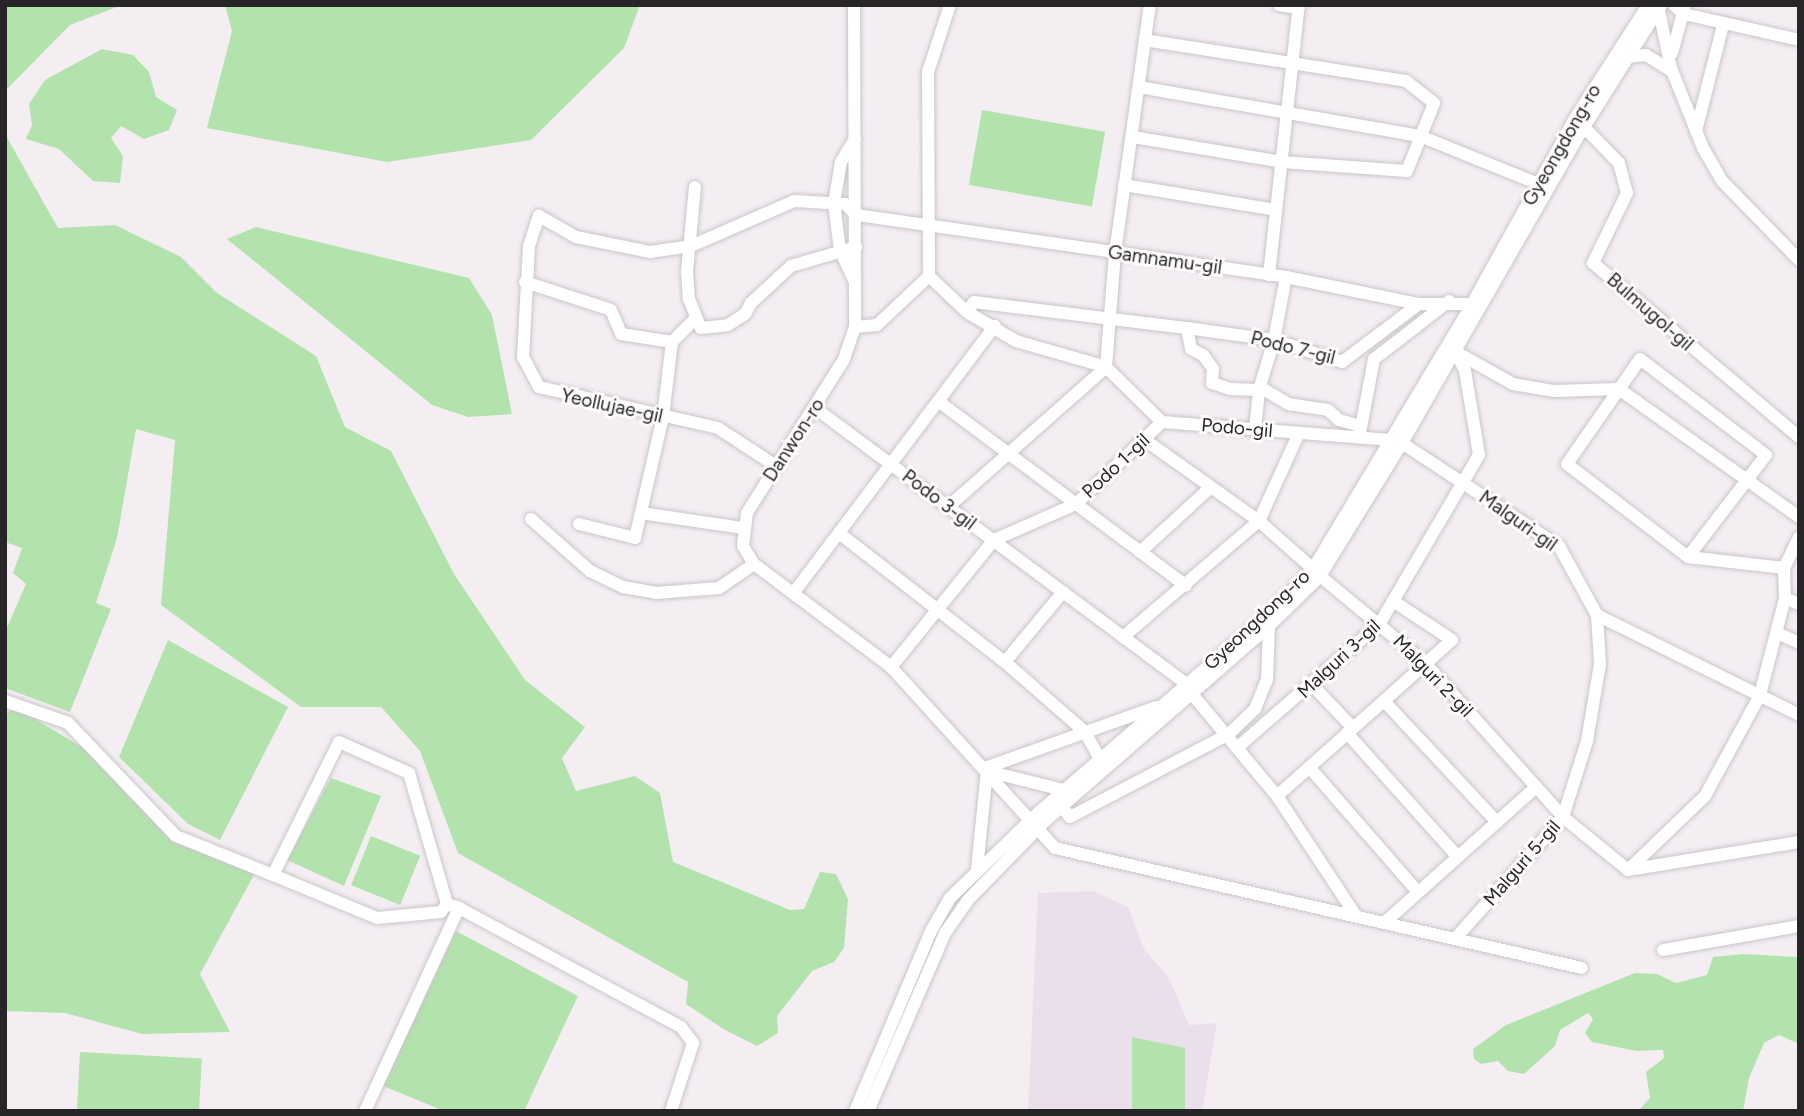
<!DOCTYPE html>
<html>
<head>
<meta charset="utf-8">
<style>
	body { margin:0 }
	#map { position:relative; width:1804px; height:1116px; overflow:hidden; background:#f4eef3; font-family:Figtree,sans-serif }
	div>[style] { position:absolute }
	[style*='--x'] { left:calc(var(--x)*1px); top:calc(var(--y)*1px); width:calc(var(--w)*1px); rotate:calc(var(--a)*1deg) }
	.built>* { inset:0; background:#ebdfeb }
	.green>* { inset:0; background:#b2e3ac; transform-origin:0 0 }
	.roads { filter:drop-shadow(0 0 2px #cac5ca) drop-shadow(0 0 2px #cac5ca) }
	.minor>* { height:12px; margin:-6px; padding:0 6px; transform-origin:6px; border-radius:6px; background:#fff }
	span { translate:-50% -50%; white-space:nowrap; text-align:center; line-height:1.15; -webkit-text-stroke:6px #fffcfe; paint-order:stroke }
	.street-label { font-size:19px; color:#272527 }
	.frame { position:absolute; inset:0; border:7px solid #272527; pointer-events:none }
</style>
</head>
<body>
<div id="map">
	<div class="built">
		<div style="clip-path:polygon(1093px 891px,1128px 907px,1144px 949px,1169px 978px,1189px 1025px,1217px 1023px,1202px 1111px,1028px 1111px,1038px 893px)"></div>
	</div>
	<div class="green">
		<div style="clip-path:polygon(5px 5px,122px 5px,70px 25px,5px 91px)"></div>
		<div style="clip-path:polygon(225px 5px,640px 5px,624px 48px,531px 140px,387px 162px,207px 128px,232px 31px)"></div>
		<div style="clip-path:polygon(102px 49px,133px 55px,149px 72px,156px 97px,177px 110px,169px 130px,144px 139px,121px 126px,111px 138px,123px 156px,120px 183px,93px 181px,59px 149px,26px 139px,32px 125px,29px 104px,45px 80px)"></div>
		<div style="left:982px;top:110px;width:125px;height:76px;rotate:10deg"></div>
		<div style="clip-path:polygon(5px 134px,58px 228px,115px 225px,181px 257px,217px 293px,316px 356px,345px 427px,391px 451px,454px 574px,525px 680px,585px 727px,562px 758px,576px 791px,635px 776px,660px 793px,673px 862px,790px 910px,804px 909px,820px 872px,836px 874px,848px 899px,844px 948px,834px 962px,812px 971px,777px 1016px,778px 1033px,757px 1046px,725px 1030px,686px 1004px,688px 982px,458px 853px,420px 751px,381px 707px,301px 707px,161px 605px,175px 440px,136px 429px,117px 538px,96px 603px,111px 609px,70px 712px,5px 688px,5px 632px,26px 584px,13px 573px,22px 548px,5px 542px)"></div>
		<div style="clip-path:polygon(256px 227px,469px 278px,492px 315px,512px 414px,468px 417px,432px 405px,227px 239px)"></div>
		<div style="clip-path:polygon(168px 640px,288px 707px,220px 840px,188px 824px,119px 757px)"></div>
		<div style="clip-path:polygon(15px 707px,85px 749px,170px 838px,255px 873px,200px 974px,230px 1032px,142px 1034px,65px 1013px,5px 1011px,5px 715px)"></div>
		<div style="clip-path:polygon(331px 778px,381px 796px,344px 886px,287px 860px)"></div>
		<div style="left:371px;top:836px;width:53px;height:53px;rotate:22deg"></div>
		<div style="clip-path:polygon(456px 931px,578px 996px,524px 1111px,444px 1111px,383px 1086px)"></div>
		<div style="clip-path:polygon(1743px 954px,1799px 957px,1799px 1044px,1779px 1035px,1764px 1043px,1749px 1078px,1743px 1111px,1638px 1111px,1650px 1098px,1646px 1072px,1664px 1058px,1663px 1050px,1637px 1051px,1592px 1042px,1585px 1033px,1593px 1019px,1588px 1013px,1560px 1030px,1555px 1046px,1524px 1074px,1508px 1071px,1498px 1061px,1481px 1064px,1474px 1059px,1473px 1049px,1506px 1025px,1635px 973px,1657px 974px,1676px 983px,1707px 975px,1713px 957px)"></div>
		<div style="clip-path:polygon(1132px 1037px,1185px 1048px,1185px 1111px,1132px 1111px)"></div>
		<div style="left:80px;top:1052px;width:122px;height:59px;rotate:3deg"></div>
	</div>
	<div class="roads">
		<div class="minor">
			<div style="--x:854;--y:5;--w:322;--a:89.8"></div>
			<div style="--x:855;--y:327;--w:36;--a:109"></div>
			<div style="--x:843;--y:361;--w:180;--a:122.3"></div>
			<div style="--x:747;--y:513;--w:33;--a:97"></div>
			<div style="--x:743;--y:546;--w:21;--a:59"></div>
			<div style="--x:754;--y:564;--w:171;--a:36.9"></div>
			<div style="--x:891;--y:667;--w:244;--a:47.8"></div>
			<div style="--x:1055;--y:848;--w:540;--a:12.83"></div>
			<div style="--x:950;--y:5;--w:71;--a:108.2"></div>
			<div style="--x:928;--y:72;--w:204;--a:89.7"></div>
			<div style="--x:929;--y:276;--w:52;--a:43.5"></div>
			<div style="--x:967;--y:312;--w:57;--a:30.6"></div>
			<div style="--x:1016;--y:341;--w:94;--a:16.1"></div>
			<div style="--x:1106;--y:367;--w:78;--a:44.5"></div>
			<div style="--x:1162;--y:422;--w:230;--a:4.5"></div>
			<div style="--x:1279;--y:5;--w:20;--a:9"></div>
			<div style="--x:1674;--y:5;--w:13;--a:42"></div>
			<div style="--x:1684;--y:14;--w:118;--a:12.7"></div>
			<div style="--x:1658;--y:6;--w:63;--a:78.2"></div>
			<div style="--x:1671;--y:68;--w:86;--a:68.2"></div>
			<div style="--x:1703;--y:148;--w:39;--a:60"></div>
			<div style="--x:1723;--y:182;--w:109;--a:45.7"></div>
			<div style="--x:1672;--y:53;--w:46;--a:-74.7"></div>
			<div style="--x:1627;--y:57;--w:19;--a:-6"></div>
			<div style="--x:1646;--y:55;--w:31;--a:32"></div>
			<div style="--x:1139;--y:87;--w:285;--a:9.9"></div>
			<div style="--x:1420;--y:136;--w:128;--a:22"></div>
			<div style="--x:1584;--y:127;--w:50;--a:45.8"></div>
			<div style="--x:1619;--y:163;--w:31;--a:75"></div>
			<div style="--x:1627;--y:193;--w:78;--a:115.9"></div>
			<div style="--x:1593;--y:263;--w:270;--a:40.2"></div>
			<div style="--x:1696;--y:131;--w:109;--a:-75.7"></div>
			<div style="--x:1133;--y:137;--w:151;--a:9.5"></div>
			<div style="--x:1282;--y:162;--w:125;--a:4.1"></div>
			<div style="--x:1407;--y:171;--w:73;--a:-68.3"></div>
			<div style="--x:1434;--y:103;--w:36;--a:-142"></div>
			<div style="--x:1406;--y:81;--w:264;--a:-171.1"></div>
			<div style="--x:1124;--y:185;--w:154;--a:9.3"></div>
			<div style="--x:695;--y:187;--w:85;--a:95.4"></div>
			<div style="--x:687;--y:272;--w:27;--a:86"></div>
			<div style="--x:689;--y:299;--w:31;--a:68"></div>
			<div style="--x:701;--y:328;--w:27;--a:-6"></div>
			<div style="--x:728;--y:325;--w:20;--a:-33"></div>
			<div style="--x:745;--y:314;--w:13;--a:-61"></div>
			<div style="--x:751;--y:303;--w:54;--a:-42.8"></div>
			<div style="--x:791;--y:266;--w:68;--a:-16.3"></div>
			<div style="--x:1269;--y:275;--w:272;--a:-83.7"></div>
			<div style="--x:854;--y:280;--w:33;--a:-115"></div>
			<div style="--x:840;--y:250;--w:47;--a:-97.3"></div>
			<div style="--x:834;--y:203;--w:42;--a:-80.3"></div>
			<div style="--x:841;--y:162;--w:27;--a:-59"></div>
			<div style="--x:525;--y:282;--w:90;--a:18"></div>
			<div style="--x:611;--y:310;--w:26;--a:67"></div>
			<div style="--x:621;--y:334;--w:52;--a:8.9"></div>
			<div style="--x:967;--y:312;--w:12;--a:-55"></div>
			<div style="--x:974;--y:302;--w:215;--a:7"></div>
			<div style="--x:1187;--y:328;--w:88;--a:7.9"></div>
			<div style="--x:1274;--y:340;--w:71;--a:17.9"></div>
			<div style="--x:1342;--y:362;--w:96;--a:-37"></div>
			<div style="--x:855;--y:327;--w:22;--a:-5"></div>
			<div style="--x:877;--y:325;--w:71;--a:-43.3"></div>
			<div style="--x:1187;--y:328;--w:21;--a:79"></div>
			<div style="--x:1191;--y:349;--w:13;--a:27"></div>
			<div style="--x:1203;--y:355;--w:17;--a:54"></div>
			<div style="--x:1213;--y:369;--w:14;--a:94"></div>
			<div style="--x:1212;--y:383;--w:19;--a:18"></div>
			<div style="--x:1230;--y:389;--w:35;--a:2"></div>
			<div style="--x:1265;--y:390;--w:27;--a:31"></div>
			<div style="--x:1288;--y:404;--w:40;--a:8.5"></div>
			<div style="--x:1328;--y:410;--w:15;--a:42"></div>
			<div style="--x:1339;--y:420;--w:22;--a:16"></div>
			<div style="--x:672;--y:342;--w:34;--a:-45"></div>
			<div style="--x:1456;--y:352;--w:65;--a:29.3"></div>
			<div style="--x:1513;--y:384;--w:42;--a:9.7"></div>
			<div style="--x:1554;--y:391;--w:65;--a:-1.8"></div>
			<div style="--x:1619;--y:389;--w:221;--a:35.4"></div>
			<div style="--x:938;--y:401;--w:309;--a:36.7"></div>
			<div style="--x:815;--y:408;--w:462;--a:36.6"></div>
			<div style="--x:1255;--y:429;--w:39;--a:-84"></div>
			<div style="--x:1259;--y:390;--w:52;--a:-73.3"></div>
			<div style="--x:1274;--y:340;--w:64;--a:-79.2"></div>
			<div style="--x:1360;--y:433;--w:75;--a:-79.3"></div>
			<div style="--x:1374;--y:359;--w:95;--a:-37.7"></div>
			<div style="--x:1145;--y:440;--w:140;--a:35.4"></div>
			<div style="--x:1259;--y:521;--w:72;--a:41.6"></div>
			<div style="--x:1402;--y:443;--w:188;--a:33.3"></div>
			<div style="--x:1559;--y:546;--w:79;--a:61.2"></div>
			<div style="--x:1597;--y:615;--w:225;--a:26.3"></div>
			<div style="--x:776;--y:466;--w:69;--a:-146.8"></div>
			<div style="--x:718;--y:428;--w:184;--a:-167.1"></div>
			<div style="--x:539;--y:387;--w:34;--a:-118"></div>
			<div style="--x:523;--y:357;--w:111;--a:-86.9"></div>
			<div style="--x:529;--y:246;--w:32;--a:-72"></div>
			<div style="--x:539;--y:216;--w:43;--a:29.6"></div>
			<div style="--x:576;--y:237;--w:76;--a:11.5"></div>
			<div style="--x:650;--y:252;--w:41;--a:-8.3"></div>
			<div style="--x:691;--y:246;--w:112;--a:-23.6"></div>
			<div style="--x:794;--y:201;--w:51;--a:3.4"></div>
			<div style="--x:845;--y:204;--w:16;--a:43"></div>
			<div style="--x:857;--y:215;--w:433;--a:8.2"></div>
			<div style="--x:1286;--y:277;--w:136;--a:11.5"></div>
			<div style="--x:1419;--y:304;--w:53;--a:0"></div>
			<div style="--x:948;--y:507;--w:211;--a:-41.5"></div>
			<div style="--x:1106;--y:367;--w:114;--a:-85.5"></div>
			<div style="--x:1115;--y:253;--w:250;--a:-82"></div>
			<div style="--x:641;--y:513;--w:102;--a:8.4"></div>
			<div style="--x:531;--y:519;--w:79;--a:41.4"></div>
			<div style="--x:590;--y:571;--w:37;--a:26"></div>
			<div style="--x:623;--y:587;--w:34;--a:10"></div>
			<div style="--x:656;--y:593;--w:63;--a:-4.5"></div>
			<div style="--x:719;--y:588;--w:42;--a:-34.4"></div>
			<div style="--x:579;--y:524;--w:58;--a:14"></div>
			<div style="--x:635;--y:538;--w:124;--a:-77"></div>
			<div style="--x:663;--y:417;--w:76;--a:-83.2"></div>
			<div style="--x:839;--y:533;--w:210;--a:37.9"></div>
			<div style="--x:1005;--y:662;--w:106;--a:41.2"></div>
			<div style="--x:1085;--y:732;--w:31;--a:61"></div>
			<div style="--x:1140;--y:552;--w:96;--a:-42.5"></div>
			<div style="--x:1688;--y:557;--w:128;--a:-52.6"></div>
			<div style="--x:1766;--y:455;--w:158;--a:-142.7"></div>
			<div style="--x:1640;--y:359;--w:128;--a:124.8"></div>
			<div style="--x:1567;--y:464;--w:153;--a:37.5"></div>
			<div style="--x:1688;--y:557;--w:97;--a:6.5"></div>
			<div style="--x:1320;--y:576;--w:136;--a:39.6"></div>
			<div style="--x:1425;--y:663;--w:207;--a:48.1"></div>
			<div style="--x:1563;--y:817;--w:84;--a:39.2"></div>
			<div style="--x:1628;--y:870;--w:173;--a:-9.3"></div>
			<div style="--x:795;--y:591;--w:332;--a:-53"></div>
			<div style="--x:1785;--y:598;--w:15;--a:23"></div>
			<div style="--x:1777;--y:633;--w:24;--a:24"></div>
			<div style="--x:1123;--y:637;--w:179;--a:-40.5"></div>
			<div style="--x:1259;--y:521;--w:97;--a:-65.6"></div>
			<div style="--x:1005;--y:662;--w:91;--a:-50.4"></div>
			<div style="--x:891;--y:667;--w:164;--a:-51"></div>
			<div style="--x:994;--y:540;--w:90;--a:-23.7"></div>
			<div style="--x:1076;--y:504;--w:119;--a:-43.6"></div>
			<div style="--x:1312;--y:685;--w:59;--a:46.4"></div>
			<div style="--x:1192;--y:694;--w:133;--a:50.2"></div>
			<div style="--x:1277;--y:796;--w:144;--a:56.6"></div>
			<div style="--x:5;--y:701;--w:67;--a:19.2"></div>
			<div style="--x:68;--y:723;--w:156;--a:46.3"></div>
			<div style="--x:176;--y:836;--w:105;--a:21.9"></div>
			<div style="--x:1384;--y:701;--w:166;--a:47"></div>
			<div style="--x:1347;--y:733;--w:166;--a:48.2"></div>
			<div style="--x:1238;--y:747;--w:189;--a:-41.1"></div>
			<div style="--x:1380;--y:623;--w:195;--a:-59.5"></div>
			<div style="--x:1479;--y:455;--w:86;--a:-99.4"></div>
			<div style="--x:1465;--y:370;--w:21;--a:-119"></div>
			<div style="--x:1309;--y:767;--w:166;--a:48.9"></div>
			<div style="--x:985;--y:768;--w:182;--a:-19.6"></div>
			<div style="--x:1277;--y:796;--w:234;--a:-41.7"></div>
			<div style="--x:1452;--y:640;--w:71;--a:-146.5"></div>
			<div style="--x:1061;--y:806;--w:14;--a:51"></div>
			<div style="--x:1070;--y:817;--w:179;--a:-27.6"></div>
			<div style="--x:1229;--y:734;--w:36;--a:-44"></div>
			<div style="--x:1255;--y:709;--w:31;--a:-68"></div>
			<div style="--x:1267;--y:680;--w:54;--a:-87.9"></div>
			<div style="--x:977;--y:869;--w:99;--a:-84.2"></div>
			<div style="--x:987;--y:771;--w:78;--a:14"></div>
			<div style="--x:1628;--y:870;--w:107;--a:-43.9"></div>
			<div style="--x:1705;--y:796;--w:115;--a:-61.4"></div>
			<div style="--x:1760;--y:695;--w:100;--a:-75.5"></div>
			<div style="--x:1785;--y:598;--w:30;--a:-92"></div>
			<div style="--x:1784;--y:568;--w:34;--a:-64"></div>
			<div style="--x:447;--y:904;--w:10;--a:127"></div>
			<div style="--x:441;--y:912;--w:64;--a:174.6"></div>
			<div style="--x:377;--y:918;--w:113;--a:-157.5"></div>
			<div style="--x:273;--y:875;--w:148;--a:-63.6"></div>
			<div style="--x:339;--y:742;--w:77;--a:23.9"></div>
			<div style="--x:409;--y:773;--w:136;--a:73.8"></div>
			<div style="--x:447;--y:904;--w:13;--a:18"></div>
			<div style="--x:1384;--y:923;--w:204;--a:-41.8"></div>
			<div style="--x:1455;--y:939;--w:163;--a:-48.5"></div>
			<div style="--x:1563;--y:817;--w:80;--a:-72.5"></div>
			<div style="--x:1587;--y:741;--w:78;--a:-80.4"></div>
			<div style="--x:1600;--y:664;--w:49;--a:-93.5"></div>
			<div style="--x:1663;--y:950;--w:138;--a:-10"></div>
			<div style="--x:365;--y:1111;--w:224;--a:-65.2"></div>
			<div style="--x:459;--y:908;--w:252;--a:28.2"></div>
			<div style="--x:681;--y:1027;--w:20;--a:53"></div>
			<div style="--x:693;--y:1043;--w:71;--a:107.9"></div>
			<div style="--x:855;--y:1111;--w:195;--a:-67.1"></div>
			<div style="--x:931;--y:931;--w:38;--a:-60"></div>
			<div style="--x:950;--y:898;--w:124;--a:-44"></div>
			<div style="--x:1039;--y:812;--w:298;--a:-40.8"></div>
			<div style="--x:1265;--y:617;--w:68;--a:-45"></div>
			<div style="--x:1313;--y:569;--w:309;--a:-59"></div>
			<div style="--x:1472;--y:304;--w:210;--a:-61"></div>
			<div style="--x:1574;--y:120;--w:137;--a:-57.2"></div>
			<div style="--x:868;--y:1111;--w:194;--a:-66.6"></div>
			<div style="--x:945;--y:933;--w:40;--a:-55.1"></div>
			<div style="--x:968;--y:900;--w:112;--a:-45.7"></div>
			<div style="--x:1046;--y:820;--w:296;--a:-41"></div>
			<div style="--x:1269;--y:626;--w:71;--a:-44.4"></div>
			<div style="--x:1320;--y:576;--w:156;--a:-58.3"></div>
			<div style="--x:1402;--y:443;--w:365;--a:-60.1"></div>
			<div style="--x:1584;--y:127;--w:144;--a:-57.7"></div>
		</div>
	</div>
	<div class="street-label">
		<span style="left:1562px;top:145px;rotate:-60deg">Gyeongdong-ro</span>
		<span style="left:1165px;top:260px;rotate:8deg">Gamnamu-gil</span>
		<span style="left:1650px;top:312px;rotate:41deg">Bulmugol-gil</span>
		<span style="left:1293px;top:348px;rotate:14deg">Podo 7-gil</span>
		<span style="left:612px;top:406px;rotate:12deg">Yeollujae-gil</span>
		<span style="left:1237px;top:428px;rotate:5deg">Podo-gil</span>
		<span style="left:794px;top:440px;rotate:-57deg">Danwon-ro</span>
		<span style="left:1116px;top:466px;rotate:-43deg">Podo 1-gil</span>
		<span style="left:939px;top:500px;rotate:37deg">Podo 3-gil</span>
		<span style="left:1518px;top:521px;rotate:35deg">Malguri-gil</span>
		<span style="left:1257px;top:620px;rotate:-43deg">Gyeongdong-ro</span>
		<span style="left:1339px;top:659px;rotate:-43deg">Malguri 3-gil</span>
		<span style="left:1433px;top:676px;rotate:46deg">Malguri 2-gil</span>
		<span style="left:1522px;top:863px;rotate:-49deg">Malguri 5-gil</span>
	</div>
	<div class="frame"></div>
</div>
</body>
</html>
